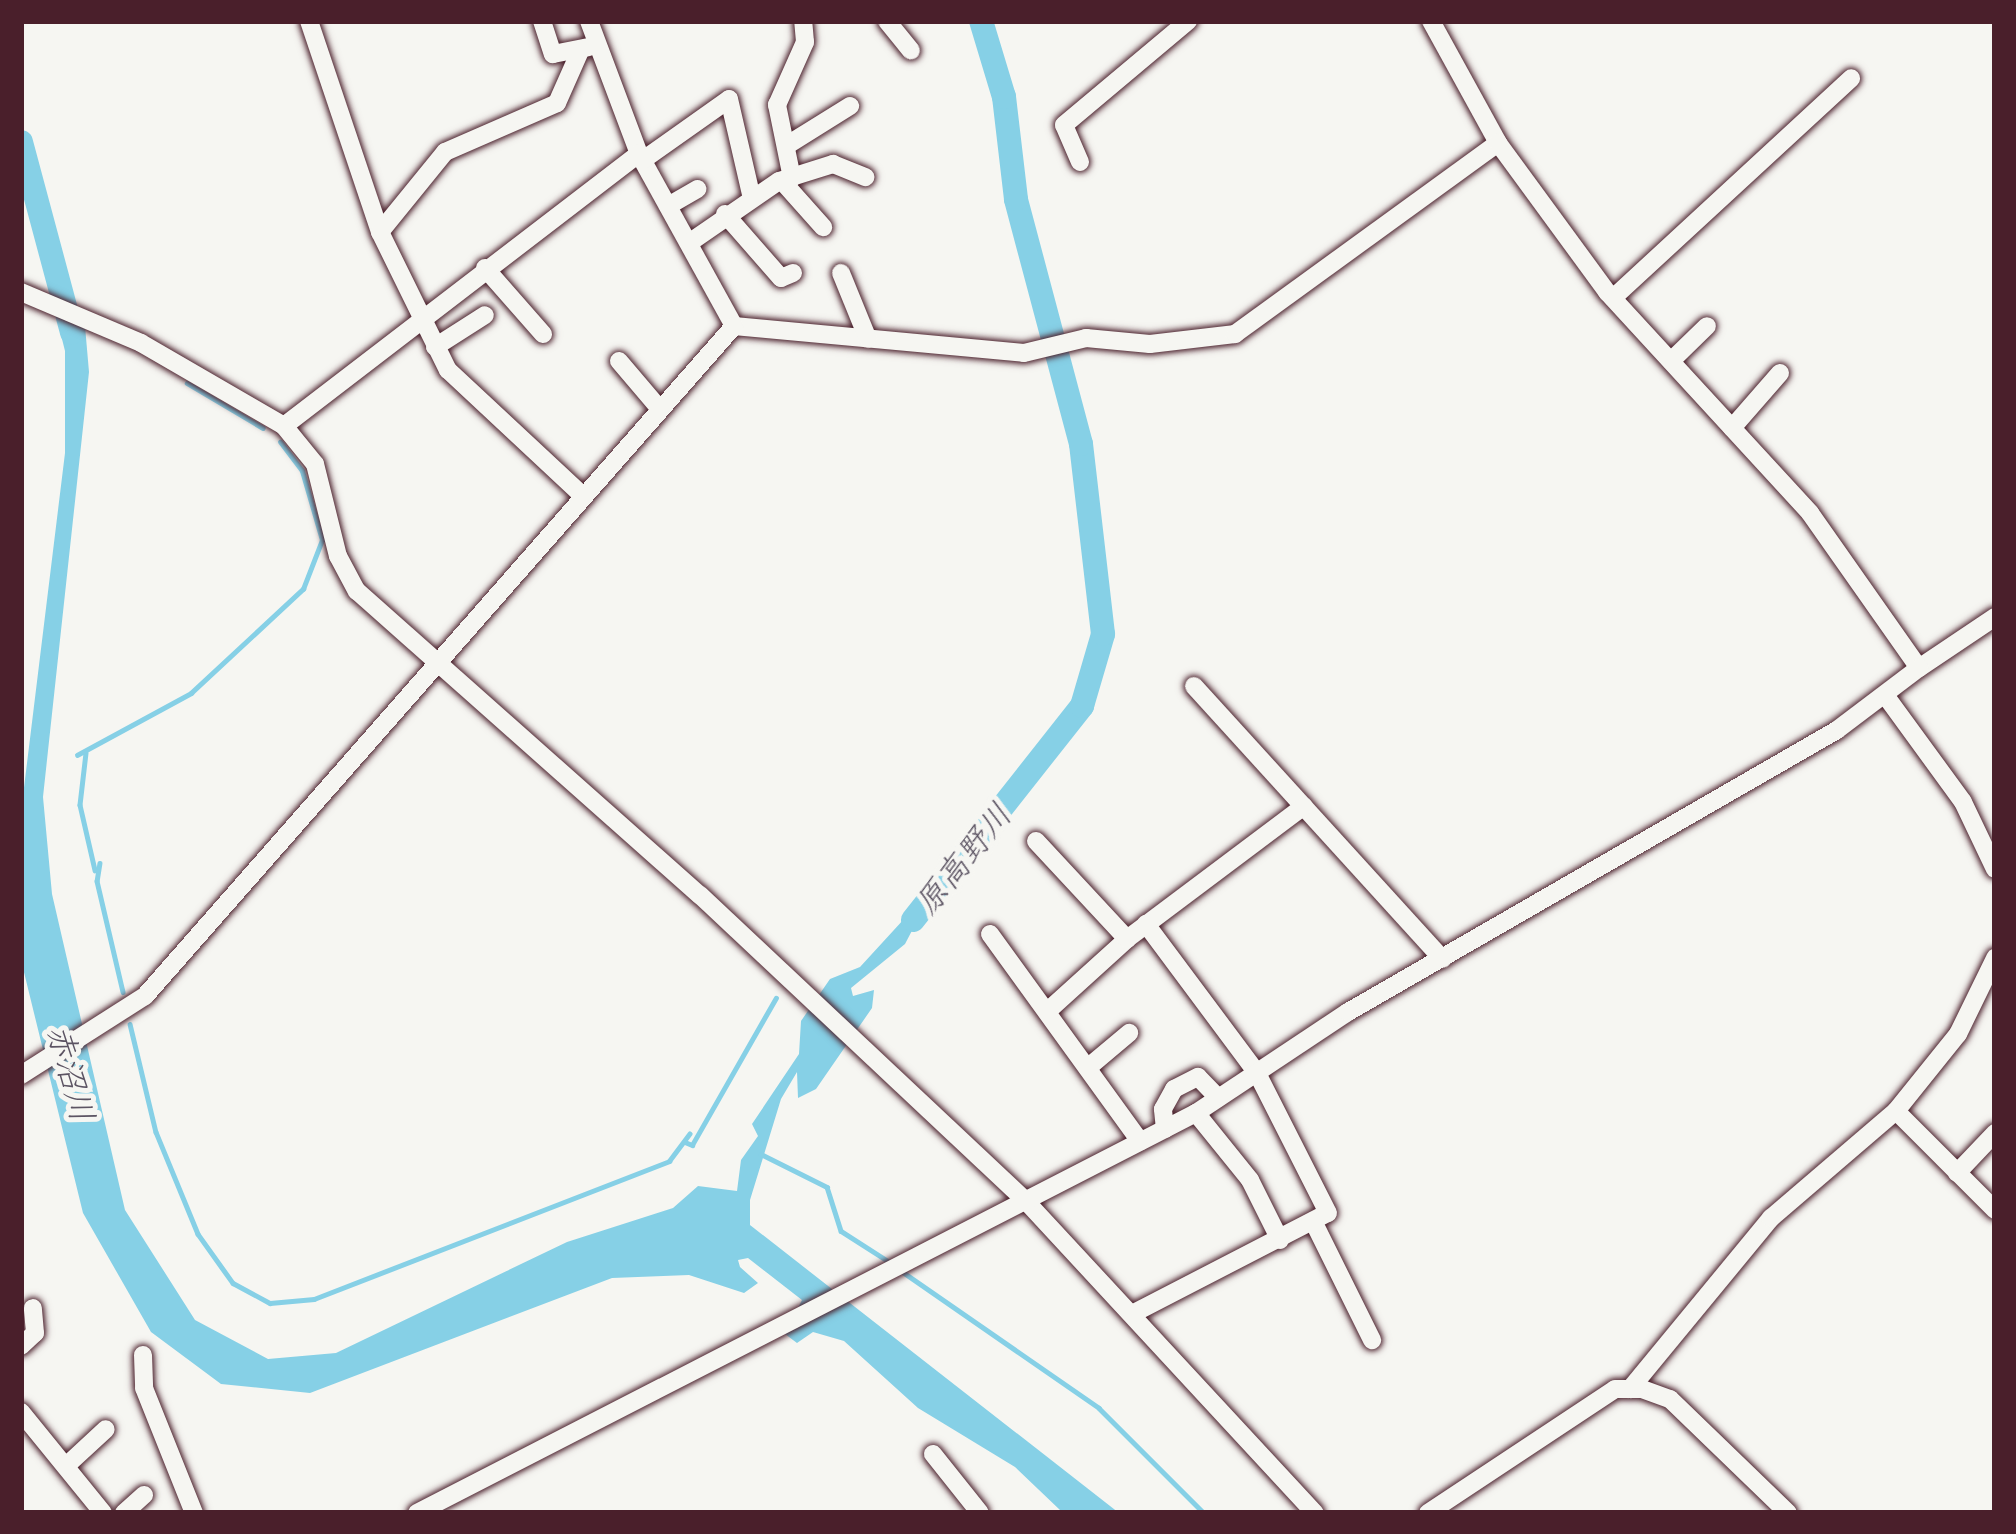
<!DOCTYPE html>
<html>
<head>
<meta charset="utf-8">
<style>
	body { margin:0 }
	#map { position:relative; width:2016px; height:1534px; overflow:hidden; background:#f6f6f2; font-family:"Shantell Sans","Klee One",sans-serif }
	div>[style] { position:absolute }
	[style*='--x'] { left:calc(var(--x)*1px); top:calc(var(--y)*1px); width:calc(var(--w)*1px); rotate:calc(var(--a)*1deg) }
	.water>* { inset:0; background:#86d0e6 }
	.stream>* { height:4.5px; margin:-2.25px; padding:0 2.25px; transform-origin:2.25px; border-radius:2.25px; background:#86d0e6 }
	.river>* { height:24px; margin:-12px; padding:0 12px; transform-origin:12px; border-radius:12px; background:#86d0e6 }
	.roads { filter:drop-shadow(0 0 3px #4a1f2b) drop-shadow(0 0 3px #4a1f2b) }
	.minor>* { height:18px; margin:-9px; padding:0 9px; transform-origin:9px; border-radius:9px; background:#f6f6f2 }
	span { translate:-50% -50%; white-space:nowrap; text-align:center; line-height:1.15; -webkit-text-stroke:10px #f6f6f2; paint-order:stroke }
	.water-label { font-size:33px; color:#5c5463; font-style:italic }
	.frame { position:absolute; inset:0; border:24px solid #4a1f2b; pointer-events:none }
</style>
</head>
<body>
<div id="map">
	<div class="water">
		<div style="clip-path:polygon(56px 315px,85px 326px,89px 372px,43px 797px,52px 894px,125px 1210px,195px 1320px,268px 1359px,336px 1353px,567px 1242px,673px 1208px,698px 1186px,737px 1191px,741px 1160px,758px 1136px,752px 1124px,799px 1054px,801px 1021px,830px 979px,860px 967px,937px 883px,905px 944px,851px 988px,853px 996px,874px 990px,872px 1008px,816px 1089px,798px 1098px,797px 1072px,781px 1099px,750px 1200px,750px 1225px,1119px 1513px,1060px 1510px,1015px 1467px,918px 1408px,844px 1341px,813px 1332px,797px 1343px,785px 1334px,802px 1300px,748px 1258px,738px 1260px,740px 1267px,758px 1283px,744px 1293px,689px 1275px,612px 1278px,310px 1393px,221px 1384px,151px 1332px,83px 1213px,21px 960px,21px 812px,65px 453px,65px 351px)"></div>
	</div>
	<div class="stream">
		<div style="--x:187;--y:383;--w:88;--a:30.6"></div>
		<div style="--x:86;--y:753;--w:52;--a:96.6"></div>
		<div style="--x:80;--y:805;--w:67;--a:77"></div>
		<div style="--x:77;--y:755;--w:130;--a:-28.5"></div>
		<div style="--x:191;--y:693;--w:153;--a:-42.9"></div>
		<div style="--x:303;--y:589;--w:53;--a:-68.8"></div>
		<div style="--x:322;--y:540;--w:72;--a:-106.2"></div>
		<div style="--x:302;--y:471;--w:36;--a:-127"></div>
		<div style="--x:100;--y:863;--w:18;--a:99"></div>
		<div style="--x:97;--y:881;--w:114;--a:76.8"></div>
		<div style="--x:130;--y:1024;--w:111;--a:76.5"></div>
		<div style="--x:156;--y:1132;--w:110;--a:67.6"></div>
		<div style="--x:198;--y:1234;--w:60;--a:54.5"></div>
		<div style="--x:233;--y:1283;--w:42;--a:28.4"></div>
		<div style="--x:270;--y:1303;--w:44;--a:-5.2"></div>
		<div style="--x:314;--y:1299;--w:381;--a:-21.2"></div>
		<div style="--x:669;--y:1161;--w:34;--a:-53"></div>
		<div style="--x:685;--y:1142;--w:8;--a:23"></div>
		<div style="--x:692;--y:1145;--w:169;--a:-60.3"></div>
		<div style="--x:761;--y:1154;--w:74;--a:26.6"></div>
		<div style="--x:827;--y:1187;--w:46;--a:72.3"></div>
		<div style="--x:841;--y:1231;--w:59;--a:32.6"></div>
		<div style="--x:900;--y:1270;--w:242;--a:34.7"></div>
		<div style="--x:1099;--y:1408;--w:148;--a:45"></div>
	</div>
	<div class="river">
		<div style="--x:21;--y:142;--w:197;--a:75"></div>
		<div style="--x:913;--y:920;--w:273;--a:-51.7"></div>
		<div style="--x:1082;--y:706;--w:75;--a:-73.7"></div>
		<div style="--x:1103;--y:634;--w:191;--a:-96.6"></div>
		<div style="--x:1081;--y:444;--w:253;--a:-104.9"></div>
		<div style="--x:1016;--y:199;--w:103;--a:-96.7"></div>
		<div style="--x:1004;--y:97;--w:79;--a:-106.8"></div>
	</div>
	<div class="roads">
		<div class="minor">
			<div style="--x:309;--y:21;--w:223;--a:71.4"></div>
			<div style="--x:380;--y:232;--w:154;--a:63.8"></div>
			<div style="--x:448;--y:370;--w:183;--a:43"></div>
			<div style="--x:542;--y:21;--w:35;--a:72"></div>
			<div style="--x:553;--y:54;--w:36;--a:-11"></div>
			<div style="--x:589;--y:21;--w:142;--a:69.4"></div>
			<div style="--x:639;--y:154;--w:196;--a:61.1"></div>
			<div style="--x:734;--y:326;--w:291;--a:5.3"></div>
			<div style="--x:1024;--y:353;--w:64;--a:-13.6"></div>
			<div style="--x:1086;--y:338;--w:64;--a:5.4"></div>
			<div style="--x:1150;--y:344;--w:86;--a:-6.7"></div>
			<div style="--x:1235;--y:334;--w:325;--a:-36"></div>
			<div style="--x:887;--y:21;--w:38;--a:51"></div>
			<div style="--x:1431;--y:21;--w:139;--a:61.2"></div>
			<div style="--x:1498;--y:143;--w:185;--a:53.8"></div>
			<div style="--x:1607;--y:292;--w:300;--a:47.4"></div>
			<div style="--x:1810;--y:513;--w:189;--a:54.9"></div>
			<div style="--x:1919;--y:668;--w:92;--a:-33.9"></div>
			<div style="--x:789;--y:144;--w:72;--a:-31.9"></div>
			<div style="--x:643;--y:160;--w:105;--a:-35.3"></div>
			<div style="--x:729;--y:99;--w:98;--a:77"></div>
			<div style="--x:1080;--y:162;--w:40;--a:-113.4"></div>
			<div style="--x:1064;--y:125;--w:162;--a:-40"></div>
			<div style="--x:792;--y:178;--w:75;--a:-101.6"></div>
			<div style="--x:777;--y:105;--w:69;--a:-66"></div>
			<div style="--x:805;--y:42;--w:21;--a:-95"></div>
			<div style="--x:782;--y:181;--w:62;--a:48.3"></div>
			<div style="--x:668;--y:206;--w:34;--a:-30"></div>
			<div style="--x:725;--y:214;--w:85;--a:48.8"></div>
			<div style="--x:781;--y:278;--w:13;--a:-23"></div>
			<div style="--x:380;--y:232;--w:103;--a:-50.9"></div>
			<div style="--x:445;--y:152;--w:122;--a:-23.6"></div>
			<div style="--x:557;--y:103;--w:57;--a:-66.1"></div>
			<div style="--x:689;--y:243;--w:109;--a:-34.6"></div>
			<div style="--x:779;--y:181;--w:57;--a:-17.5"></div>
			<div style="--x:833;--y:164;--w:35;--a:22"></div>
			<div style="--x:485;--y:268;--w:88;--a:48.7"></div>
			<div style="--x:841;--y:273;--w:71;--a:67.8"></div>
			<div style="--x:21;--y:292;--w:130;--a:23"></div>
			<div style="--x:141;--y:343;--w:165;--a:30.1"></div>
			<div style="--x:284;--y:426;--w:49;--a:50.8"></div>
			<div style="--x:315;--y:464;--w:95;--a:76"></div>
			<div style="--x:338;--y:556;--w:40;--a:62"></div>
			<div style="--x:357;--y:591;--w:458;--a:41.6"></div>
			<div style="--x:700;--y:895;--w:444;--a:43.2"></div>
			<div style="--x:1024;--y:1199;--w:428;--a:47.2"></div>
			<div style="--x:1613;--y:298;--w:324;--a:-42.7"></div>
			<div style="--x:435;--y:347;--w:59;--a:-32.6"></div>
			<div style="--x:619;--y:361;--w:62;--a:49.6"></div>
			<div style="--x:1671;--y:361;--w:50;--a:-44.2"></div>
			<div style="--x:284;--y:426;--w:447;--a:-37.5"></div>
			<div style="--x:1732;--y:428;--w:73;--a:-48.9"></div>
			<div style="--x:1194;--y:686;--w:369;--a:47.7"></div>
			<div style="--x:1885;--y:695;--w:132;--a:53.9"></div>
			<div style="--x:1963;--y:802;--w:74;--a:64.5"></div>
			<div style="--x:1036;--y:841;--w:134;--a:47.1"></div>
			<div style="--x:990;--y:934;--w:256;--a:54.1"></div>
			<div style="--x:1051;--y:1008;--w:103;--a:-42.2"></div>
			<div style="--x:1127;--y:939;--w:221;--a:-36.9"></div>
			<div style="--x:1091;--y:1065;--w:50;--a:-40.1"></div>
			<div style="--x:21;--y:1075;--w:147;--a:-32.5"></div>
			<div style="--x:145;--y:996;--w:892;--a:-48.68"></div>
			<div style="--x:1896;--y:1111;--w:140;--a:45"></div>
			<div style="--x:1196;--y:1113;--w:86;--a:51.1"></div>
			<div style="--x:1250;--y:1180;--w:67;--a:63.4"></div>
			<div style="--x:1165;--y:1129;--w:20;--a:-96"></div>
			<div style="--x:1163;--y:1109;--w:23;--a:-61"></div>
			<div style="--x:1174;--y:1089;--w:27;--a:-27"></div>
			<div style="--x:1198;--y:1077;--w:29;--a:46"></div>
			<div style="--x:1957;--y:1173;--w:55;--a:-46.5"></div>
			<div style="--x:1313;--y:1221;--w:133;--a:63.6"></div>
			<div style="--x:1132;--y:1314;--w:220;--a:-27.3"></div>
			<div style="--x:1328;--y:1213;--w:157;--a:-116.9"></div>
			<div style="--x:1257;--y:1073;--w:186;--a:-126.7"></div>
			<div style="--x:21;--y:1346;--w:19;--a:-43"></div>
			<div style="--x:35;--y:1333;--w:25;--a:-95"></div>
			<div style="--x:143;--y:1355;--w:33;--a:88"></div>
			<div style="--x:144;--y:1388;--w:135;--a:68.2"></div>
			<div style="--x:1630;--y:1389;--w:222;--a:-50.5"></div>
			<div style="--x:1771;--y:1218;--w:165;--a:-40.6"></div>
			<div style="--x:1896;--y:1111;--w:99;--a:-51.2"></div>
			<div style="--x:1958;--y:1034;--w:85;--a:-64"></div>
			<div style="--x:21;--y:1412;--w:130;--a:50.9"></div>
			<div style="--x:933;--y:1454;--w:75;--a:51.5"></div>
			<div style="--x:66;--y:1466;--w:54;--a:-42.8"></div>
			<div style="--x:124;--y:1513;--w:27;--a:-42"></div>
			<div style="--x:417;--y:1513;--w:876;--a:-27.18"></div>
			<div style="--x:1196;--y:1113;--w:182;--a:-33.6"></div>
			<div style="--x:1348;--y:1012;--w:564;--a:-29.97"></div>
			<div style="--x:1837;--y:730;--w:103;--a:-37.1"></div>
			<div style="--x:1428;--y:1513;--w:224;--a:-33.5"></div>
			<div style="--x:1615;--y:1389;--w:27;--a:0"></div>
			<div style="--x:1642;--y:1389;--w:30;--a:20"></div>
			<div style="--x:1670;--y:1399;--w:164;--a:44"></div>
		</div>
	</div>
	<div class="water-label">
		<span style="left:963px;top:859px;rotate:-51deg">原高野川</span>
		<span style="left:71px;top:1073px;rotate:75deg">赤沼川</span>
	</div>
	<div class="frame"></div>
</div>
</body>
</html>
